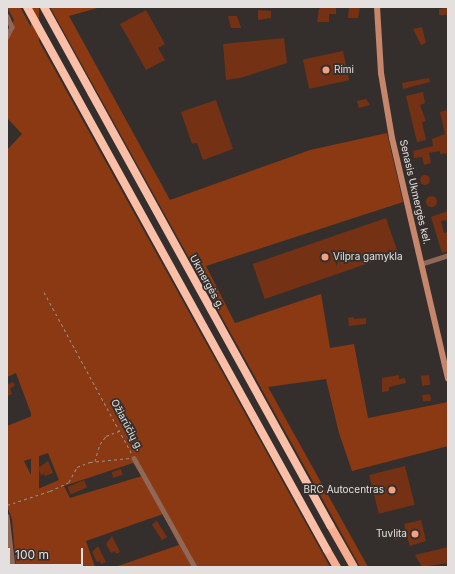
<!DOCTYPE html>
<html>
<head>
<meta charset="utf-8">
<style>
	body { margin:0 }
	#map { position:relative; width:455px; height:574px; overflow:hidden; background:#342f2d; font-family:Inter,sans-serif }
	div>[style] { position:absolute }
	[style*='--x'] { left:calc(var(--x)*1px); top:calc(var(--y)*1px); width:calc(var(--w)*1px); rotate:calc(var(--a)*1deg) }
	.green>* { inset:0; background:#8b3913; transform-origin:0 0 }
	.building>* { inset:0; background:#753113; transform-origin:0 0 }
	.round { border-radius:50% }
	.path>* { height:1px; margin-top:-0.5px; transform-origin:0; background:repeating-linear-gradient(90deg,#938f8d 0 3px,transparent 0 6px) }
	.minor>* { height:4.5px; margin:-2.25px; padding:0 2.25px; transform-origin:2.25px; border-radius:2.25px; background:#916858 }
	.secondary>* { height:6px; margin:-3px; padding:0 3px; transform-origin:3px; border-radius:3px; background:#c6866c }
	.trunk>* { height:8px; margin:-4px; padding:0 4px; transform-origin:4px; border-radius:4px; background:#f6ad90 }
	.motorway>* { height:8px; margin:-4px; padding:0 4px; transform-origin:4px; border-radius:4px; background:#fbbea6 }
	.dots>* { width:11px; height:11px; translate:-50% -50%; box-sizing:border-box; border:2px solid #342f2d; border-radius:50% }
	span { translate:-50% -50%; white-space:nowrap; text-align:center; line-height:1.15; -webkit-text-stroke:3.5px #342f2d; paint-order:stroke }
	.poi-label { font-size:10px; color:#e4e0df }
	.left { translate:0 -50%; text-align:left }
	.right { translate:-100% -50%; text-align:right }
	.street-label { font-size:10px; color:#e4e0df }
	.frame { position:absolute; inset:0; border:8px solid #e4e0df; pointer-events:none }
	.scale { position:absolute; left:8px; top:548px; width:75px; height:18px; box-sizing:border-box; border:2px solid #e4e0df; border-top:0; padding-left:5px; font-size:12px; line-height:14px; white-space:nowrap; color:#e4e0df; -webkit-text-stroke:3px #342f2d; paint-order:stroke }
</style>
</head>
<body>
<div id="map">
	<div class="green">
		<div style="clip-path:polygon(evenodd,7px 7px,20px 7px,330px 567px,115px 567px,179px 545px,163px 514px,86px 541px,95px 567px,16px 567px,12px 519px,7px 506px,7px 426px,32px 416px,16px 373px,7px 377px,7px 150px,22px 134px,7px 118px,7px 34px,14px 20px,7px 7px,48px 453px,59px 480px,38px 489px,24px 461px,48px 453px,7px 7px,133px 463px,142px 476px,70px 498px,64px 486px,133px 463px)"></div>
		<div style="left:31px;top:7px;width:8px;height:640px"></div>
		<div style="clip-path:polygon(50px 7px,101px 7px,69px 16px,170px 200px,310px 150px,387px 133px,403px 202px,206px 266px,235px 323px,321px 294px,330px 348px,354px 344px,368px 418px,448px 402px,448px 446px,352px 471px,339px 433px,326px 379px,268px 387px,368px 567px,360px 567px,358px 563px)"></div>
	</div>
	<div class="building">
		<div style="clip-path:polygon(323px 7px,336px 8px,336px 14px,329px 14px,329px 22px,317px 22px,319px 9px)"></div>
		<div style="clip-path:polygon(349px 7px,360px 7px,358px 18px,348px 18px)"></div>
		<div style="clip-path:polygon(448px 8px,448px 15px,439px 15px,439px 9px)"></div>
		<div style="clip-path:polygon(146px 10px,165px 44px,158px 48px,165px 60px,146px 70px,120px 24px)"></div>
		<div style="clip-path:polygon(258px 10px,271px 11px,271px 18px,258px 20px)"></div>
		<div style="clip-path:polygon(228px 16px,237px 16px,241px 28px,231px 28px)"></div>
		<div style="clip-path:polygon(422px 27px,426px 43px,421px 45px,413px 29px)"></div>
		<div style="clip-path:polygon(284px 38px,287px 63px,240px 78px,226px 80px,223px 44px)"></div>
		<div style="left:343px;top:51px;width:30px;height:41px;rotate:78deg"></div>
		<div style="clip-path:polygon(429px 78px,430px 82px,426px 83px,403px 89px,402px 83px)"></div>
		<div style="clip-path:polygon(423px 92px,425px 103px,420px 105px,426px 121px,422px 122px,426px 140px,417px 142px,406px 96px)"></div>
		<div style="clip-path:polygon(366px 99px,370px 105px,359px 108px,357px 101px)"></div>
		<div style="clip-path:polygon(216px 100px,233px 149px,203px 160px,197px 143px,192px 144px,181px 112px)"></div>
		<div style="clip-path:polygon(448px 110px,448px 153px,440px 154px,440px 151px,429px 153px,431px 163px,424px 165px,422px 157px,414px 158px,413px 151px,433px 146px,432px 139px,445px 134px,440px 112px)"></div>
		<div class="round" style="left:420px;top:175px;width:10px;height:10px"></div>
		<div class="round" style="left:425.5px;top:195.5px;width:11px;height:11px"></div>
		<div style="clip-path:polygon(448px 211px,448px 220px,441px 221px,444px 233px,448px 232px,448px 251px,442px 253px,431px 217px)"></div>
		<div style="left:386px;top:218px;width:37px;height:141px;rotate:71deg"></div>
		<div style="clip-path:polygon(354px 317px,354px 319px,366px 318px,366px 324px,349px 326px,348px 318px)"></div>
		<div style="clip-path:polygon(399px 375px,399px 379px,405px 378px,406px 383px,389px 387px,389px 391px,382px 392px,382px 378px)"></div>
		<div style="left:429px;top:375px;width:10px;height:8px;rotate:84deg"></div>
		<div style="clip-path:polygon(7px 381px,8px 384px,13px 382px,15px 386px,10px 388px,12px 394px,7px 396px)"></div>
		<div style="clip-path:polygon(430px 394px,431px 401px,423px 401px,422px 395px)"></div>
		<div style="clip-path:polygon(48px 461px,53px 473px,45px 476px,44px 474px,41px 475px,38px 468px)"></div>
		<div style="left:405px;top:466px;width:40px;height:37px;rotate:76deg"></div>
		<div style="left:121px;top:469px;width:6px;height:10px;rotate:72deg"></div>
		<div style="left:84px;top:480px;width:8px;height:18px;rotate:67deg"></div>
		<div style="clip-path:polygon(421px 520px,426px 541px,410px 546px,407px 537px,395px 540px,393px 533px,405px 529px,404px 524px)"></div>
		<div style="left:157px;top:521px;width:19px;height:6px;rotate:58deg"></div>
		<div style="clip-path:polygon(112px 536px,120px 552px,116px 554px,115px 551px,111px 553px,106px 544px)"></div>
		<div style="clip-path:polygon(98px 546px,106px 562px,101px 564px,100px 561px,97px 562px,92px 552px)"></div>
		<div style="clip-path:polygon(448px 547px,448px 563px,422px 567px,415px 555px)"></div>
	</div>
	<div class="path">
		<div style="--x:44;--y:292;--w:184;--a:61.5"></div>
		<div style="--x:95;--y:461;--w:18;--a:-74"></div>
		<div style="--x:100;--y:444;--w:10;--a:-53"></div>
		<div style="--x:106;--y:436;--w:14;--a:-21"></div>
		<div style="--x:7;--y:505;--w:45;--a:-18"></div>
		<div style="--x:50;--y:491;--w:21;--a:-25"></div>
		<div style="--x:69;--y:482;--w:17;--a:-62"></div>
		<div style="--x:77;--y:467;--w:14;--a:-21"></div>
		<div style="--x:90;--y:462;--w:40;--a:-5.7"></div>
	</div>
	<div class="minor">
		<div style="--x:7;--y:16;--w:12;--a:66"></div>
		<div style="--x:12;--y:27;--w:11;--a:117"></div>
		<div style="--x:421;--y:264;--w:28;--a:-18"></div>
		<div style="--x:134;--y:458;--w:125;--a:60.8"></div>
		<div style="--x:7;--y:516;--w:51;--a:83.3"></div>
	</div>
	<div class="secondary">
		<div style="--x:377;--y:7;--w:66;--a:86.5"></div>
		<div style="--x:381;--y:73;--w:66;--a:80.4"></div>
		<div style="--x:392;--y:138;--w:247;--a:76.9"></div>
	</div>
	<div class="trunk">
		<div style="--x:330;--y:525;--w:48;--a:60.3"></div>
		<div style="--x:327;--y:550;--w:20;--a:60"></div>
	</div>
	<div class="motorway">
		<div style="--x:27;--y:7;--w:620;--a:61.08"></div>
		<div style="--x:44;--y:7;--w:592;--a:61.1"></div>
	</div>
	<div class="dots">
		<div style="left:326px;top:70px;background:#f2a080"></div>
		<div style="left:325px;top:257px;background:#f2a080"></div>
		<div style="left:392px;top:490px;background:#f2a080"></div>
		<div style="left:415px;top:534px;background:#f2a080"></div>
	</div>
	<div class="poi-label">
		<span class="left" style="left:334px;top:70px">Rimi</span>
		<span class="left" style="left:333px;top:257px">Vilpra gamykla</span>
		<span class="right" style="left:384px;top:490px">BRC Autocentras</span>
		<span class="right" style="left:407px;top:534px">Tuvlita</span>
	</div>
	<div class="street-label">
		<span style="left:415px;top:192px;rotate:77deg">Senasis Ukmergės kel.</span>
		<span style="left:207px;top:282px;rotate:61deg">Ukmergės g.</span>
		<span style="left:127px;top:425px;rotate:62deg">Ožiarūčių g.</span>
	</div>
	<div class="frame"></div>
	<div class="scale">100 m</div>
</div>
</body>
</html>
